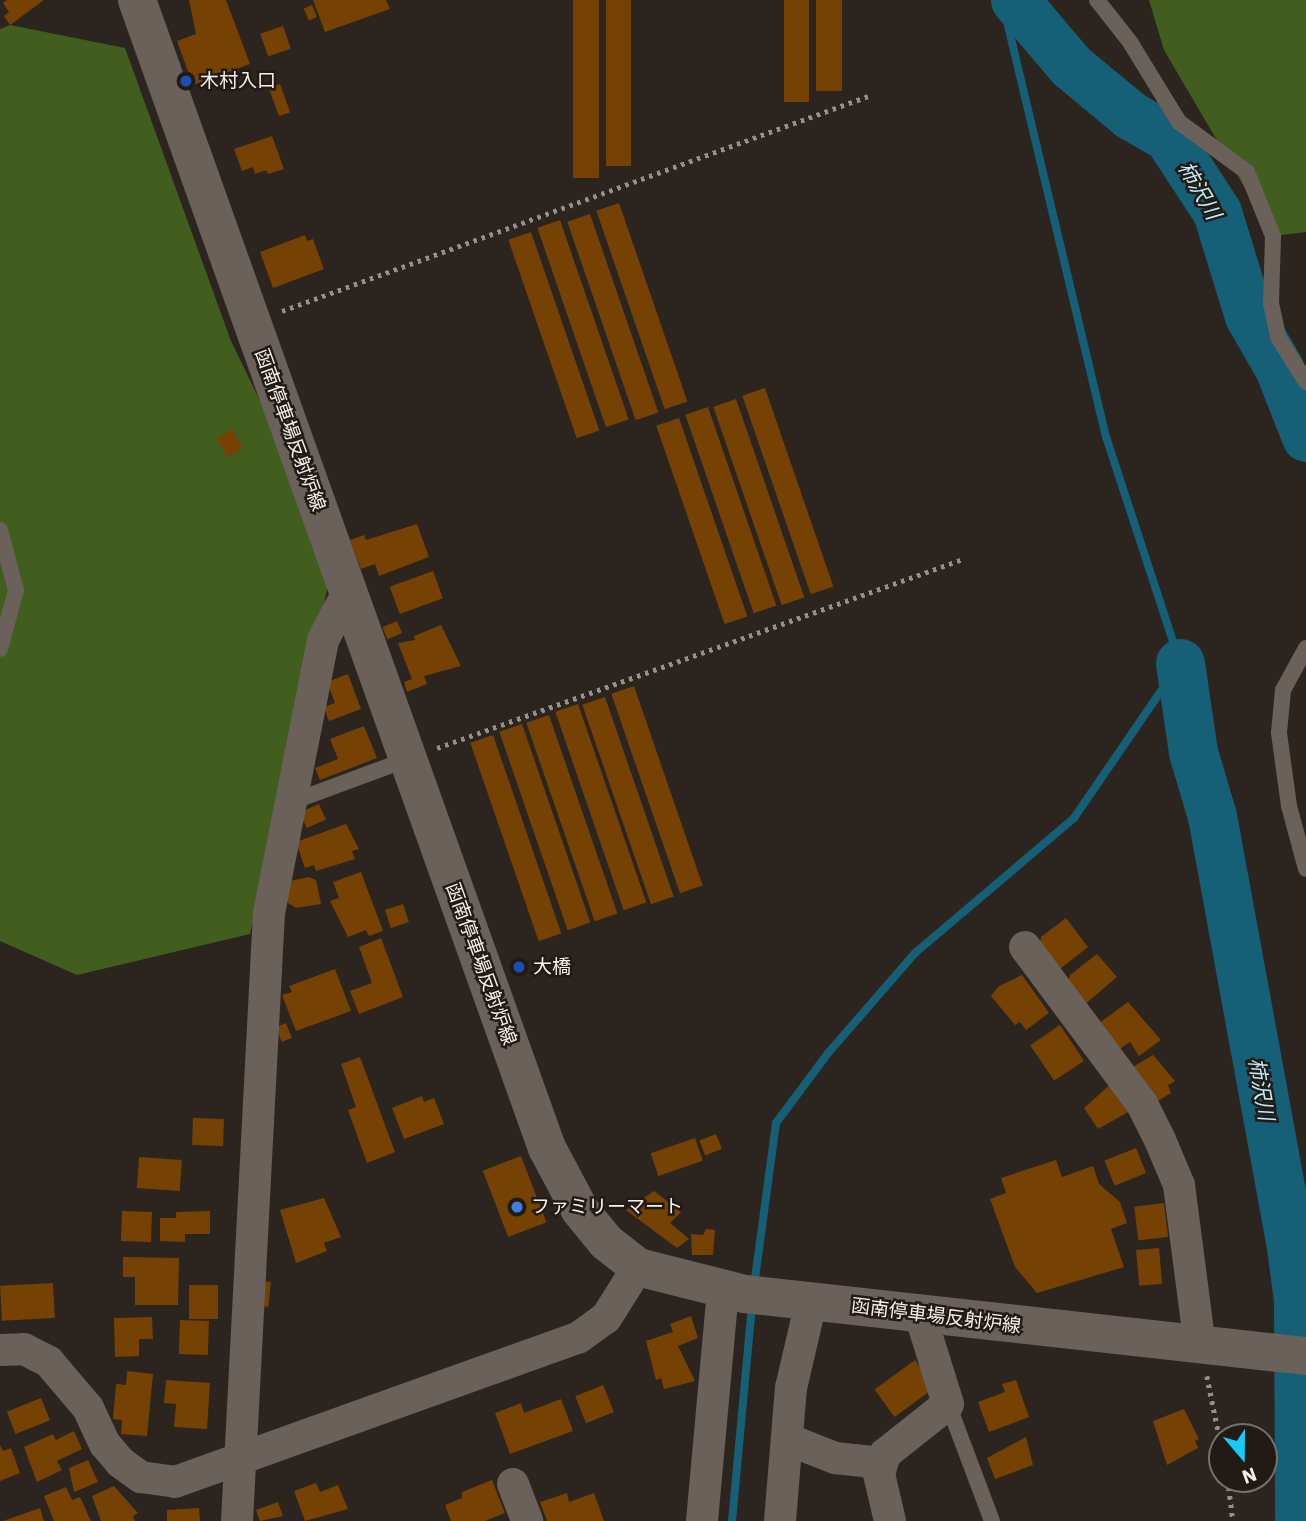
<!DOCTYPE html>
<html>
<head>
<meta charset="utf-8">
<style>
	body { margin:0 }
	#map { position:relative; width:1306px; height:1521px; overflow:hidden; background:#2c241e; font-family:"IBM Plex Sans","Noto Sans JP",sans-serif }
	div>[style] { position:absolute }
	[style*='--x'] { left:calc(var(--x)*1px); top:calc(var(--y)*1px); width:calc(var(--w)*1px); rotate:calc(var(--a)*1deg) }
	.forest>* { inset:0; background:#425e1e }
	.stream>* { height:8px; margin:-4px; padding:0 4px; transform-origin:4px; border-radius:4px; background:#156076 }
	.river>* { height:49px; margin:-24.5px; padding:0 24.5px; transform-origin:24.5px; border-radius:24.5px; background:#156076 }
	.building>* { inset:0; background:#754204; transform-origin:0 0 }
	.path>* { height:4.5px; margin-top:-2.25px; transform-origin:0; background:repeating-linear-gradient(90deg,#96908b 0 3.5px,transparent 0 8.5px) }
	.lane>* { height:16px; margin:-8px; padding:0 8px; transform-origin:8px; border-radius:8px; background:#6a615a }
	.street>* { height:32px; margin:-16px; padding:0 16px; transform-origin:16px; border-radius:16px; background:#6a615a }
	.secondary>* { height:38px; margin:-19px; padding:0 19px; transform-origin:19px; border-radius:19px; background:#6a615a }
	.dots>* { width:19px; height:19px; translate:-50% -50%; box-sizing:border-box; border:4px solid #221a15; border-radius:50% }
	span { translate:-50% -50%; white-space:nowrap; text-align:center; line-height:1.15; -webkit-text-stroke:5px #221a15; paint-order:stroke }
	.poi-label { font-size:19px; color:#f5f0ec }
	.left { translate:0 -50%; text-align:left }
	.street-label { font-size:19px; color:#f5f0ec }
	.water-label { font-size:21px; color:#c0ecfd; font-style:italic }
	.north { position:absolute; left:1208px; top:1423px; width:70px; height:70px; box-sizing:border-box; background:#221a15; border:2px solid #76706b; border-radius:50%; rotate:160deg; font-size:19px; font-weight:700; line-height:28px; text-align:center; color:#f5f0ec }
	.north::after { content:''; display:block; margin:auto; width:24px; height:32px; background:#13cafb; clip-path:polygon(50% 0,100% 100%,50% 72%,0 100%) }
</style>
</head>
<body>
<div id="map">
	<div class="forest">
		<div style="clip-path:polygon(1149px 0,1306px 0,1306px 232px,1273px 236px,1164px 50px)"></div>
		<div style="clip-path:polygon(10px 25px,125px 48px,231px 341px,335px 555px,250px 934px,77px 975px,0 941px,0 29px)"></div>
	</div>
	<div class="stream">
		<div style="--x:754;--y:1286;--w:164;--a:-82.3"></div>
		<div style="--x:776;--y:1123;--w:89;--a:-53.3"></div>
		<div style="--x:829;--y:1052;--w:131;--a:-49"></div>
		<div style="--x:915;--y:953;--w:209;--a:-40.3"></div>
		<div style="--x:1074;--y:818;--w:188;--a:-55.6"></div>
		<div style="--x:1180;--y:663;--w:238;--a:-108.1"></div>
		<div style="--x:1106;--y:437;--w:449;--a:-103.4"></div>
		<div style="--x:732;--y:1521;--w:216;--a:-84.7"></div>
	</div>
	<div class="river">
		<div style="--x:1015;--y:0;--w:87;--a:49.7"></div>
		<div style="--x:1071;--y:66;--w:77;--a:39.7"></div>
		<div style="--x:1130;--y:115;--w:44;--a:30.1"></div>
		<div style="--x:1168;--y:137;--w:90;--a:56.8"></div>
		<div style="--x:1217;--y:212;--w:109;--a:72.9"></div>
		<div style="--x:1249;--y:316;--w:60;--a:60"></div>
		<div style="--x:1279;--y:368;--w:74;--a:68.6"></div>
		<div style="--x:1180;--y:663;--w:90;--a:81.7"></div>
		<div style="--x:1193;--y:752;--w:67;--a:73.5"></div>
		<div style="--x:1212;--y:816;--w:431;--a:79.6"></div>
		<div style="--x:1290;--y:1240;--w:61;--a:82.4"></div>
		<div style="--x:1298;--y:1300;--w:221;--a:89.7"></div>
	</div>
	<div class="building">
		<div style="clip-path:polygon(7px 0,44px 0,10px 25px,4px 16px,9px 12px,3px 3px)"></div>
		<div style="clip-path:polygon(189px 0,226px 0,250px 64px,193px 85px,177px 41px,196px 34px)"></div>
		<div style="clip-path:polygon(313px 0,386px 0,390px 9px,325px 32px)"></div>
		<div style="left:573px;top:0;width:26px;height:178px"></div>
		<div style="left:606px;top:0;width:25px;height:166px"></div>
		<div style="left:784px;top:0;width:25px;height:102px"></div>
		<div style="left:816px;top:0;width:26px;height:91px"></div>
		<div style="left:312px;top:5px;width:13px;height:9px;rotate:67deg"></div>
		<div style="left:283px;top:26px;width:24px;height:24px;rotate:71deg"></div>
		<div style="left:280px;top:84px;width:30px;height:12px;rotate:70deg"></div>
		<div style="clip-path:polygon(272px 136px,284px 169px,268px 174px,266px 170px,255px 174px,253px 167px,242px 171px,234px 149px)"></div>
		<div style="left:619px;top:203px;width:210px;height:24px;rotate:71deg"></div>
		<div style="left:590px;top:214px;width:210px;height:24px;rotate:71deg"></div>
		<div style="left:560px;top:220px;width:211px;height:24px;rotate:71deg"></div>
		<div style="left:531px;top:232px;width:210px;height:24px;rotate:71deg"></div>
		<div style="clip-path:polygon(305px 235px,307px 241px,313px 239px,324px 269px,273px 288px,260px 252px)"></div>
		<div style="left:765px;top:388px;width:210px;height:24px;rotate:71deg"></div>
		<div style="left:736px;top:399px;width:210px;height:24px;rotate:71deg"></div>
		<div style="left:708px;top:407px;width:210px;height:24px;rotate:71deg"></div>
		<div style="left:679px;top:418px;width:210px;height:24px;rotate:71deg"></div>
		<div style="left:232px;top:429px;width:22px;height:18px;rotate:60deg"></div>
		<div style="clip-path:polygon(417px 524px,429px 557px,379px 576px,375px 564px,361px 569px,350px 540px,364px 535px,366px 540px)"></div>
		<div style="left:433px;top:571px;width:29px;height:46px;rotate:70deg"></div>
		<div style="left:397px;top:621px;width:13px;height:16px;rotate:67deg"></div>
		<div style="clip-path:polygon(441px 625px,461px 666px,424px 676px,427px 684px,407px 692px,404px 682px,412px 679px,398px 643px,415px 640px,414px 636px)"></div>
		<div style="clip-path:polygon(348px 674px,361px 709px,329px 721px,324px 707px,335px 703px,327px 682px)"></div>
		<div style="left:634px;top:686px;width:211px;height:24px;rotate:71deg"></div>
		<div style="left:605px;top:697px;width:211px;height:24px;rotate:71deg"></div>
		<div style="left:578px;top:704px;width:210px;height:24px;rotate:71deg"></div>
		<div style="left:549px;top:715px;width:210px;height:24px;rotate:71deg"></div>
		<div style="left:522px;top:724px;width:210px;height:24px;rotate:71deg"></div>
		<div style="clip-path:polygon(364px 726px,377px 758px,320px 780px,315px 768px,338px 759px,330px 739px)"></div>
		<div style="left:493px;top:735px;width:210px;height:24px;rotate:71deg"></div>
		<div style="left:319px;top:804px;width:17px;height:21px;rotate:66deg"></div>
		<div style="clip-path:polygon(346px 824px,359px 849px,352px 851px,355px 859px,316px 871px,314px 865px,305px 868px,296px 842px)"></div>
		<div style="clip-path:polygon(361px 872px,383px 931px,369px 936px,366px 930px,348px 937px,330px 901px,339px 898px,333px 882px)"></div>
		<div style="clip-path:polygon(309px 877px,316px 880px,321px 904px,296px 908px,288px 903px,285px 882px)"></div>
		<div style="left:403px;top:904px;width:19px;height:19px;rotate:72deg"></div>
		<div style="clip-path:polygon(1066px 918px,1088px 947px,1060px 969px,1040px 944px,1041px 937px)"></div>
		<div style="clip-path:polygon(381px 938px,403px 997px,359px 1014px,350px 991px,372px 983px,359px 947px)"></div>
		<div style="clip-path:polygon(1097px 954px,1117px 977px,1083px 1006px,1066px 987px,1070px 975px)"></div>
		<div style="clip-path:polygon(335px 969px,351px 1011px,296px 1031px,282px 995px,292px 992px,289px 986px)"></div>
		<div style="clip-path:polygon(1022px 975px,1049px 1013px,1026px 1030px,1020px 1022px,1015px 1025px,991px 996px,999px 986px)"></div>
		<div style="clip-path:polygon(1128px 1002px,1161px 1040px,1139px 1056px,1130px 1042px,1115px 1052px,1098px 1024px)"></div>
		<div style="left:286px;top:1023px;width:16px;height:11px;rotate:68deg"></div>
		<div style="left:1060px;top:1025px;width:43px;height:36px;rotate:56deg"></div>
		<div style="clip-path:polygon(1153px 1055px,1175px 1081px,1168px 1085px,1171px 1093px,1153px 1104px,1131px 1068px)"></div>
		<div style="clip-path:polygon(360px 1057px,395px 1152px,367px 1163px,348px 1110px,356px 1107px,341px 1064px)"></div>
		<div style="clip-path:polygon(1112px 1083px,1130px 1111px,1098px 1129px,1084px 1108px)"></div>
		<div style="clip-path:polygon(422px 1096px,424px 1102px,434px 1098px,444px 1124px,404px 1139px,392px 1108px)"></div>
		<div style="left:193px;top:1118px;width:31px;height:27px;rotate:2deg"></div>
		<div style="left:716px;top:1134px;width:16px;height:18px;rotate:68deg"></div>
		<div style="left:695px;top:1138px;width:24px;height:47px;rotate:71deg"></div>
		<div style="left:1136px;top:1148px;width:27px;height:34px;rotate:68deg"></div>
		<div style="left:521px;top:1156px;width:71px;height:41px;rotate:69deg"></div>
		<div style="left:139px;top:1157px;width:43px;height:31px;rotate:4deg"></div>
		<div style="clip-path:polygon(1056px 1160px,1062px 1177px,1093px 1166px,1099px 1184px,1120px 1202px,1127px 1223px,1111px 1229px,1124px 1267px,1037px 1293px,1015px 1267px,990px 1199px,1006px 1193px,1001px 1178px)"></div>
		<div style="clip-path:polygon(654px 1191px,681px 1212px,670px 1223px,689px 1239px,677px 1248px,626px 1210px)"></div>
		<div style="clip-path:polygon(324px 1198px,341px 1237px,324px 1243px,327px 1251px,296px 1263px,280px 1210px)"></div>
		<div style="left:1164px;top:1203px;width:34px;height:30px;rotate:83deg"></div>
		<div style="left:122px;top:1211px;width:30px;height:30px;rotate:2deg"></div>
		<div style="clip-path:polygon(210px 1211px,210px 1234px,185px 1234px,185px 1242px,160px 1241px,160px 1218px,176px 1218px,176px 1212px)"></div>
		<div style="clip-path:polygon(706px 1229px,715px 1230px,713px 1255px,692px 1255px,691px 1234px,703px 1235px)"></div>
		<div style="left:1159px;top:1248px;width:36px;height:23px;rotate:85deg"></div>
		<div style="clip-path:polygon(123px 1257px,179px 1258px,178px 1305px,135px 1305px,135px 1277px,123px 1277px)"></div>
		<div style="left:262px;top:1281px;width:9px;height:25px;rotate:6deg"></div>
		<div style="left:53px;top:1283px;width:35px;height:53px;rotate:87deg"></div>
		<div style="left:189px;top:1285px;width:29px;height:34px"></div>
		<div style="clip-path:polygon(691px 1316px,698px 1338px,678px 1346px,695px 1381px,664px 1389px,661px 1378px,656px 1380px,646px 1341px,673px 1332px,670px 1324px)"></div>
		<div style="clip-path:polygon(152px 1317px,153px 1339px,139px 1339px,139px 1356px,115px 1357px,114px 1318px)"></div>
		<div style="left:180px;top:1320px;width:29px;height:34px;rotate:2deg"></div>
		<div style="left:915px;top:1360px;width:34px;height:50px;rotate:54deg"></div>
		<div style="clip-path:polygon(127px 1371px,153px 1374px,147px 1436px,121px 1434px,122px 1420px,113px 1419px,116px 1384px,126px 1385px)"></div>
		<div style="clip-path:polygon(166px 1380px,210px 1383px,207px 1429px,174px 1427px,176px 1404px,164px 1403px)"></div>
		<div style="clip-path:polygon(1016px 1380px,1029px 1417px,989px 1432px,978px 1402px,1005px 1392px,1002px 1384px)"></div>
		<div style="left:603px;top:1385px;width:29px;height:30px;rotate:68deg"></div>
		<div style="left:41px;top:1398px;width:24px;height:37px;rotate:68deg"></div>
		<div style="clip-path:polygon(561px 1399px,573px 1431px,510px 1454px,495px 1413px,521px 1403px,524px 1413px)"></div>
		<div style="clip-path:polygon(1184px 1409px,1199px 1439px,1195px 1441px,1198px 1448px,1167px 1465px,1153px 1421px)"></div>
		<div style="clip-path:polygon(74px 1431px,82px 1449px,57px 1461px,62px 1470px,37px 1482px,24px 1447px,53px 1434px,56px 1440px)"></div>
		<div style="clip-path:polygon(1026px 1437px,1033px 1465px,995px 1479px,987px 1458px)"></div>
		<div style="clip-path:polygon(0 1445px,3px 1451px,11px 1448px,20px 1473px,0 1481px)"></div>
		<div style="clip-path:polygon(88px 1460px,98px 1482px,74px 1492px,69px 1468px)"></div>
		<div style="clip-path:polygon(492px 1480px,505px 1513px,485px 1521px,451px 1521px,445px 1505px,462px 1498px,462px 1492px)"></div>
		<div style="clip-path:polygon(316px 1483px,320px 1492px,338px 1485px,348px 1509px,305px 1521px,294px 1491px)"></div>
		<div style="clip-path:polygon(114px 1486px,138px 1513px,133px 1516px,135px 1521px,101px 1521px,92px 1496px)"></div>
		<div style="clip-path:polygon(66px 1487px,72px 1500px,80px 1497px,91px 1521px,54px 1521px,44px 1496px)"></div>
		<div style="clip-path:polygon(567px 1493px,569px 1502px,594px 1493px,604px 1521px,547px 1521px,540px 1502px)"></div>
		<div style="clip-path:polygon(278px 1502px,283px 1516px,260px 1521px,256px 1510px)"></div>
		<div style="clip-path:polygon(40px 1508px,44px 1521px,3px 1521px)"></div>
		<div style="clip-path:polygon(199px 1508px,200px 1521px,167px 1521px,167px 1510px)"></div>
	</div>
	<div class="path">
		<div style="--x:282;--y:311;--w:624;--a:-20.15"></div>
		<div style="--x:437;--y:748;--w:559;--a:-19.76"></div>
		<div style="--x:1207;--y:1376;--w:76;--a:78.5"></div>
		<div style="--x:1228;--y:1479;--w:42;--a:83.2"></div>
	</div>
	<div class="lane">
		<div style="--x:1097;--y:0;--w:53;--a:51.8"></div>
		<div style="--x:1130;--y:42;--w:94;--a:58.5"></div>
		<div style="--x:1179;--y:122;--w:84;--a:36.3"></div>
		<div style="--x:1247;--y:172;--w:69;--a:67.9"></div>
		<div style="--x:1273;--y:236;--w:67;--a:91.7"></div>
		<div style="--x:1271;--y:303;--w:35;--a:78"></div>
		<div style="--x:1278;--y:337;--w:53;--a:58.1"></div>
		<div style="--x:0;--y:530;--w:62;--a:75.1"></div>
		<div style="--x:16;--y:590;--w:61;--a:105.2"></div>
		<div style="--x:1306;--y:648;--w:48;--a:118.7"></div>
		<div style="--x:1283;--y:690;--w:43;--a:95.3"></div>
		<div style="--x:1279;--y:733;--w:74;--a:82.2"></div>
		<div style="--x:1289;--y:806;--w:65;--a:74.9"></div>
		<div style="--x:289;--y:803;--w:127;--a:-20.3"></div>
		<div style="--x:948;--y:1404;--w:125;--a:69.4"></div>
	</div>
	<div class="street">
		<div style="--x:1025;--y:947;--w:196;--a:53.3"></div>
		<div style="--x:1142;--y:1104;--w:40;--a:63.4"></div>
		<div style="--x:1160;--y:1140;--w:49;--a:67.1"></div>
		<div style="--x:1179;--y:1185;--w:162;--a:82.6"></div>
		<div style="--x:0;--y:1350;--w:24;--a:-2"></div>
		<div style="--x:24;--y:1349;--w:28;--a:27"></div>
		<div style="--x:49;--y:1362;--w:60;--a:49.7"></div>
		<div style="--x:88;--y:1408;--w:40;--a:65"></div>
		<div style="--x:105;--y:1444;--w:23;--a:50"></div>
		<div style="--x:120;--y:1462;--w:26;--a:36"></div>
		<div style="--x:141;--y:1477;--w:34;--a:8"></div>
		<div style="--x:175;--y:1482;--w:428;--a:-19.7"></div>
		<div style="--x:578;--y:1338;--w:34;--a:-36"></div>
		<div style="--x:606;--y:1318;--w:60;--a:-57.9"></div>
		<div style="--x:787;--y:1439;--w:52;--a:21.6"></div>
		<div style="--x:835;--y:1458;--w:47;--a:6.1"></div>
		<div style="--x:513;--y:1484;--w:40;--a:69"></div>
		<div style="--x:237;--y:1521;--w:609;--a:-86.99"></div>
		<div style="--x:269;--y:913;--w:278;--a:-78.8"></div>
		<div style="--x:323;--y:640;--w:54;--a:-62.5"></div>
		<div style="--x:702;--y:1521;--w:232;--a:-84.8"></div>
		<div style="--x:780;--y:1521;--w:133;--a:-85.3"></div>
		<div style="--x:791;--y:1388;--w:88;--a:-76.9"></div>
		<div style="--x:890;--y:1521;--w:48;--a:-103.2"></div>
		<div style="--x:879;--y:1474;--w:21;--a:-73"></div>
		<div style="--x:885;--y:1454;--w:80;--a:-38.4"></div>
		<div style="--x:948;--y:1404;--w:94;--a:-107.3"></div>
	</div>
	<div class="secondary">
		<div style="--x:137;--y:0;--w:1219;--a:70.35"></div>
		<div style="--x:547;--y:1148;--w:70;--a:62"></div>
		<div style="--x:580;--y:1210;--w:41;--a:50.9"></div>
		<div style="--x:606;--y:1242;--w:41;--a:38"></div>
		<div style="--x:638;--y:1267;--w:110;--a:14.2"></div>
		<div style="--x:745;--y:1294;--w:564;--a:6.31"></div>
	</div>
	<div class="dots">
		<div style="left:186px;top:81px;background:#1a4fb4"></div>
		<div style="left:519px;top:967px;background:#1a4fb4"></div>
		<div style="left:517px;top:1207px;background:#3f7fe0"></div>
	</div>
	<div class="poi-label">
		<span class="left" style="left:200px;top:81px">木村入口</span>
		<span class="left" style="left:533px;top:967px">大橋</span>
		<span class="left" style="left:531px;top:1207px">ファミリーマート</span>
	</div>
	<div class="street-label">
		<span style="left:290px;top:430px;rotate:70deg">函南停車場反射炉線</span>
		<span style="left:481px;top:964px;rotate:70deg">函南停車場反射炉線</span>
		<span style="left:936px;top:1316px;rotate:7deg">函南停車場反射炉線</span>
	</div>
	<div class="water-label">
		<span style="left:1200px;top:190px;rotate:60deg">柿沢川</span>
		<span style="left:1262px;top:1089px;rotate:80deg">柿沢川</span>
	</div>
	<div class="north">N</div>
</div>
</body>
</html>
